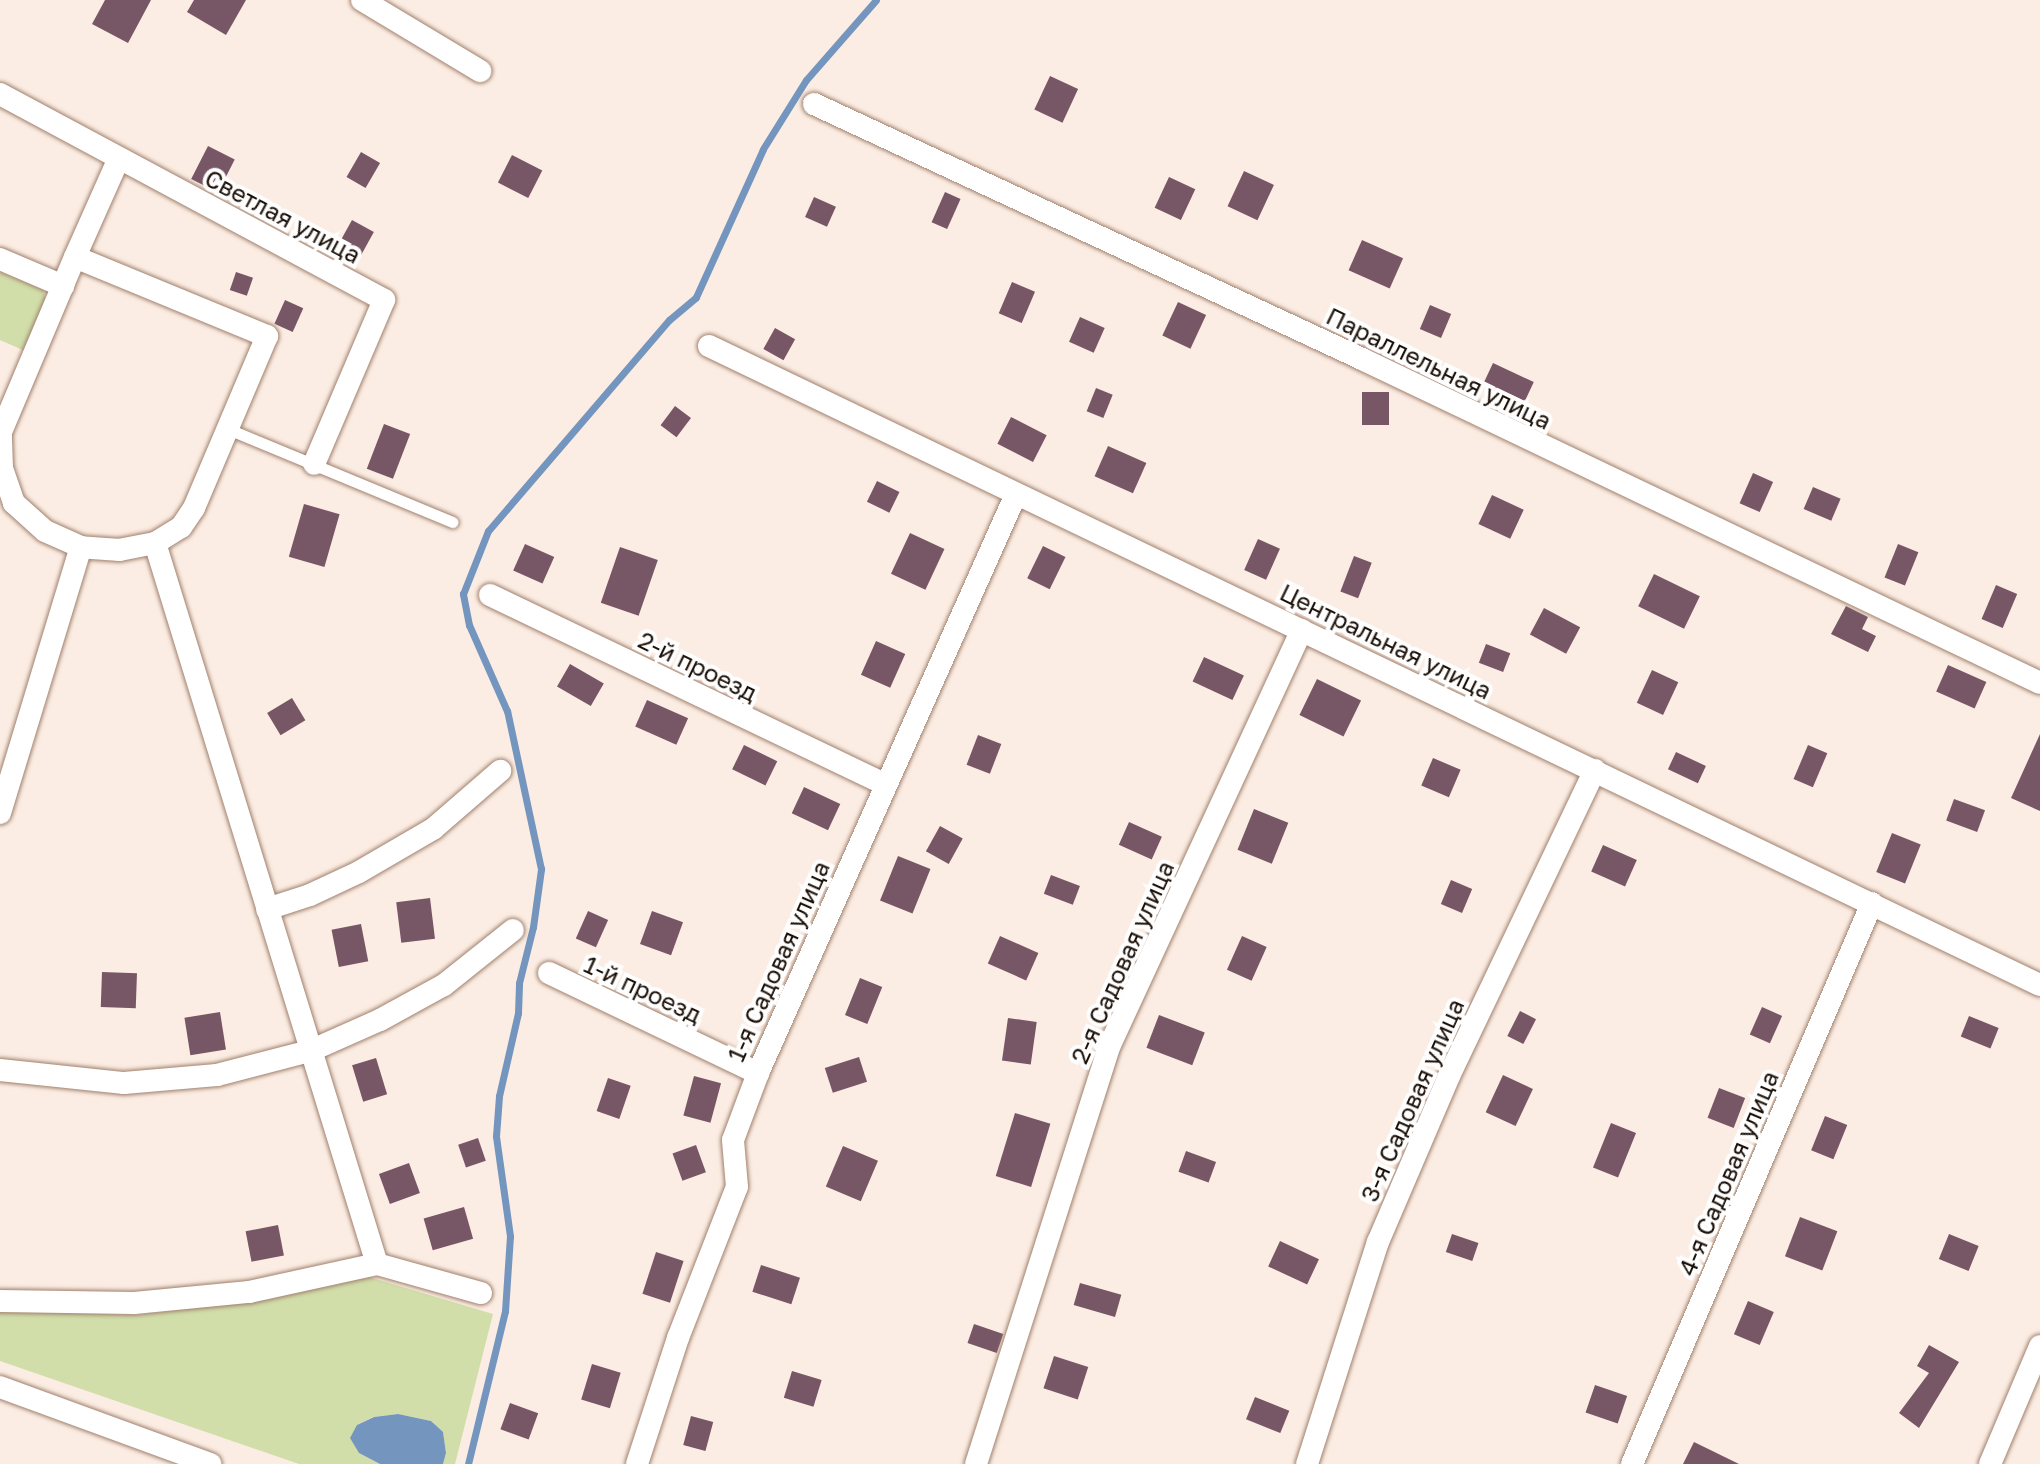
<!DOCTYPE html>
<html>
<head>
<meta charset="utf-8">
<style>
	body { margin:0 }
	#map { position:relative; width:2040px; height:1464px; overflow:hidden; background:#fcede4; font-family:"Golos Text",sans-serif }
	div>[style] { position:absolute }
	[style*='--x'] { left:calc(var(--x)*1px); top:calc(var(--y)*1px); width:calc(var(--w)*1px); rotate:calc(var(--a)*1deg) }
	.green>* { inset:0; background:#d1deaa }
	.water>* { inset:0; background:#7395be }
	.stream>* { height:7px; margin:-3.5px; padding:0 3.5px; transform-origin:3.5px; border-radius:3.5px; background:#7395be }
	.building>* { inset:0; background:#775666; transform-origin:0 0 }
	.roads { filter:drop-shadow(0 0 2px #a0806c) drop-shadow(0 0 2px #a0806c) }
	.lane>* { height:11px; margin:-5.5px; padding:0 5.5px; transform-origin:5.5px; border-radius:5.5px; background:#fff }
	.street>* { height:22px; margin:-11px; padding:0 11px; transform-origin:11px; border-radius:11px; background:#fff }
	span { translate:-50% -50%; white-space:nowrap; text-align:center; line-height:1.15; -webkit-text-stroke:8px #fefefe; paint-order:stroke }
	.street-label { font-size:24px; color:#1c1109 }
</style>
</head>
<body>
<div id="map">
	<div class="green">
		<div style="clip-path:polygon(0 272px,43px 290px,46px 301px,25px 351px,0 340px)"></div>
		<div style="clip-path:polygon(369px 1277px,493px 1314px,455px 1464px,443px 1464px,446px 1453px,443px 1433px,431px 1421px,398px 1414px,373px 1417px,357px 1425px,359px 1453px,380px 1464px,299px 1464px,0 1361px,0 1311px,136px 1315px,265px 1300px)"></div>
	</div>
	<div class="water">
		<div style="clip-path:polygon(398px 1414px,431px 1421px,443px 1432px,446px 1453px,443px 1464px,380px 1464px,359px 1453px,350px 1438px,357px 1425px,374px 1417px)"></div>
	</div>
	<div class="stream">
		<div style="--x:468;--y:1464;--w:157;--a:-76.4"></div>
		<div style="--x:505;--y:1311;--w:75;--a:-86.2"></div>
		<div style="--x:510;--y:1236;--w:101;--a:-98"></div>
		<div style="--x:496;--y:1136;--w:40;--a:-85.7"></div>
		<div style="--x:499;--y:1096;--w:85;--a:-77.1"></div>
		<div style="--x:518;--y:1013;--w:30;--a:-88"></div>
		<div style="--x:519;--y:983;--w:58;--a:-76"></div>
		<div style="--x:533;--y:927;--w:59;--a:-82.1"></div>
		<div style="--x:541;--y:869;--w:162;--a:-102.1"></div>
		<div style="--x:507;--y:711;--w:94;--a:-113.8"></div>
		<div style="--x:469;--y:625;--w:32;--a:-101"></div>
		<div style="--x:463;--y:594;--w:68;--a:-68.4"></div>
		<div style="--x:488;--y:531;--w:278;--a:-49.4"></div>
		<div style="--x:669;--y:320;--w:35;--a:-40"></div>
		<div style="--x:696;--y:297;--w:162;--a:-65.6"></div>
		<div style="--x:763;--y:149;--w:81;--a:-58.1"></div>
		<div style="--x:806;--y:80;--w:106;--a:-48.8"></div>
	</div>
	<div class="building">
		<div style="clip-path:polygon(105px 0,151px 0,128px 43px,92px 24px)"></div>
		<div style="clip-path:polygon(194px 0,246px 0,226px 35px,187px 12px)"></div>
		<div style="left:1050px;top:76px;width:31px;height:37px;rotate:25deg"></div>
		<div style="left:208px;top:146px;width:30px;height:37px;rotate:27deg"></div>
		<div style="left:361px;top:152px;width:22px;height:29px;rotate:30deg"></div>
		<div style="left:512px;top:155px;width:34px;height:31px;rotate:27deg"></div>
		<div style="left:1244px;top:171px;width:33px;height:39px;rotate:25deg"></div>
		<div style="left:1169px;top:177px;width:29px;height:34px;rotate:25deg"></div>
		<div style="left:945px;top:192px;width:17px;height:33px;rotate:24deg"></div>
		<div style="left:814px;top:197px;width:24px;height:22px;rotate:24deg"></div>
		<div style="left:352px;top:220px;width:25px;height:41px;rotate:29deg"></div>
		<div style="left:1362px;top:240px;width:45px;height:33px;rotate:24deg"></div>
		<div style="left:236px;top:272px;width:18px;height:19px;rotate:19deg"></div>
		<div style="left:1012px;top:282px;width:25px;height:34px;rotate:23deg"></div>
		<div style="left:285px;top:300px;width:20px;height:26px;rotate:24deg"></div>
		<div style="left:1178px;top:302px;width:31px;height:37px;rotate:25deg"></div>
		<div style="left:1430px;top:305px;width:23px;height:26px;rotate:23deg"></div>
		<div style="left:1080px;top:317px;width:27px;height:27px;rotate:24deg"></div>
		<div style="left:775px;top:328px;width:23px;height:24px;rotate:29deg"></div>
		<div style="left:1493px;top:363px;width:45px;height:21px;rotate:25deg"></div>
		<div style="left:1096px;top:388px;width:18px;height:25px;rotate:22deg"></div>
		<div style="left:1362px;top:392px;width:27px;height:33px"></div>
		<div style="left:675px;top:406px;width:20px;height:24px;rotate:37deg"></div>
		<div style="left:1011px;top:417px;width:40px;height:30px;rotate:27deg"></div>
		<div style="left:384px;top:424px;width:28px;height:48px;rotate:21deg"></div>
		<div style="left:1108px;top:446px;width:42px;height:33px;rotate:24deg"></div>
		<div style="left:1753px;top:473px;width:22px;height:33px;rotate:24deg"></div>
		<div style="left:877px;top:481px;width:25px;height:23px;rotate:26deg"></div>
		<div style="left:1813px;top:487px;width:30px;height:24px;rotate:23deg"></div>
		<div style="left:1492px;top:495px;width:35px;height:32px;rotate:25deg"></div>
		<div style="left:304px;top:504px;width:37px;height:55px;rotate:16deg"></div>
		<div style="left:910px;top:533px;width:38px;height:45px;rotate:25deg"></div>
		<div style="left:1258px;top:539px;width:24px;height:34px;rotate:24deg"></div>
		<div style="left:525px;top:544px;width:32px;height:29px;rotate:24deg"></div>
		<div style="left:1898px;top:544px;width:22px;height:36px;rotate:22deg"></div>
		<div style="left:1043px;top:546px;width:25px;height:36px;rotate:26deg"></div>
		<div style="left:620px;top:547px;width:40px;height:59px;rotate:19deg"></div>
		<div style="left:1354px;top:556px;width:19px;height:38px;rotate:21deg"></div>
		<div style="left:1654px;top:574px;width:51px;height:36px;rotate:26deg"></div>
		<div style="left:1996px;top:585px;width:23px;height:37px;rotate:23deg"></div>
		<div style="clip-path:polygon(1846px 606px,1868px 617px,1862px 629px,1876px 636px,1868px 652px,1831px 634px)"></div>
		<div style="left:1544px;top:608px;width:41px;height:30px;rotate:28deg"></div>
		<div style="left:876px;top:641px;width:32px;height:37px;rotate:24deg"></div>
		<div style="left:1486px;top:644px;width:26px;height:20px;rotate:21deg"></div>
		<div style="left:1204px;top:657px;width:44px;height:27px;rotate:25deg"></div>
		<div style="left:570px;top:664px;width:39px;height:26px;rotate:30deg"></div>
		<div style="left:1948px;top:665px;width:42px;height:29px;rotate:24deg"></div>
		<div style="left:1652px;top:670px;width:29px;height:36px;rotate:25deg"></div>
		<div style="left:1317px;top:679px;width:49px;height:40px;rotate:26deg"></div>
		<div style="left:292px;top:698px;width:26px;height:29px;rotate:59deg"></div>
		<div style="left:647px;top:700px;width:45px;height:29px;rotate:24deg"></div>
		<div style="clip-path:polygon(2040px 734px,2040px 811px,2011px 798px)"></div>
		<div style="left:978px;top:735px;width:25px;height:32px;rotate:21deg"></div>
		<div style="left:744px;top:745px;width:37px;height:27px;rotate:26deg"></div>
		<div style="left:1808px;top:745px;width:21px;height:37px;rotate:23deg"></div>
		<div style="left:1676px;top:752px;width:33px;height:19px;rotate:25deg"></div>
		<div style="left:1433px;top:758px;width:30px;height:30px;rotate:23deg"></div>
		<div style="left:804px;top:787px;width:40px;height:29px;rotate:25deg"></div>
		<div style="left:1954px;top:799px;width:33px;height:23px;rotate:20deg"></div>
		<div style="left:1254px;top:809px;width:37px;height:44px;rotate:22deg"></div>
		<div style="left:1129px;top:822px;width:36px;height:25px;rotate:24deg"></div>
		<div style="left:940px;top:826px;width:26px;height:29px;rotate:29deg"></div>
		<div style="left:1892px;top:833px;width:31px;height:42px;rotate:22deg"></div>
		<div style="left:1603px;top:845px;width:37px;height:29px;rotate:24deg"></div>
		<div style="left:898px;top:856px;width:35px;height:48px;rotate:22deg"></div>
		<div style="left:1051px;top:875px;width:31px;height:20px;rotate:21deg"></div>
		<div style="left:1451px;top:880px;width:23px;height:26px;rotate:23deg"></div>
		<div style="left:430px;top:898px;width:41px;height:34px;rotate:83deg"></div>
		<div style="left:588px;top:911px;width:22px;height:30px;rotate:24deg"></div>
		<div style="left:652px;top:911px;width:33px;height:35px;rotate:20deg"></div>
		<div style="left:361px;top:924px;width:38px;height:30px;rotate:79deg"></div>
		<div style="left:1000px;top:936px;width:42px;height:30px;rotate:24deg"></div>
		<div style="left:1242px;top:936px;width:27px;height:37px;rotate:24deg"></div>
		<div style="left:102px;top:972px;width:35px;height:35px;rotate:2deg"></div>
		<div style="left:860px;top:978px;width:24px;height:40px;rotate:22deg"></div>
		<div style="left:1762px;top:1007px;width:22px;height:30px;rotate:24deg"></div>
		<div style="left:1520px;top:1011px;width:18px;height:28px;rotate:27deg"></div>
		<div style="left:220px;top:1012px;width:38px;height:36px;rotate:81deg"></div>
		<div style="left:1159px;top:1015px;width:49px;height:35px;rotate:21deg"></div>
		<div style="left:1969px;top:1016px;width:32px;height:22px;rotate:22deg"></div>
		<div style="left:1008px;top:1018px;width:29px;height:43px;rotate:8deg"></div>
		<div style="left:859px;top:1057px;width:26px;height:36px;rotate:72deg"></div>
		<div style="left:376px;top:1058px;width:38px;height:25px;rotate:73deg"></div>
		<div style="left:1503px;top:1075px;width:33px;height:41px;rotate:25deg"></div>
		<div style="left:694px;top:1076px;width:28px;height:41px;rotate:15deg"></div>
		<div style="left:608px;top:1078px;width:24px;height:35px;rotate:19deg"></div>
		<div style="left:1719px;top:1088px;width:28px;height:32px;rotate:21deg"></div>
		<div style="left:1015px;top:1113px;width:37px;height:66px;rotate:17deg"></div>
		<div style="left:1825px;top:1116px;width:24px;height:37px;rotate:22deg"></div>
		<div style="left:1611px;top:1123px;width:27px;height:48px;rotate:22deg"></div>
		<div style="left:478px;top:1138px;width:24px;height:21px;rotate:71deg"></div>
		<div style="left:696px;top:1145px;width:29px;height:25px;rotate:70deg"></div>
		<div style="left:843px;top:1146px;width:38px;height:44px;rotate:23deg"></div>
		<div style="left:1186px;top:1151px;width:32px;height:22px;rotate:20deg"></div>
		<div style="left:409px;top:1163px;width:32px;height:32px;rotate:70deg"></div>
		<div style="left:464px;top:1207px;width:33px;height:42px;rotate:74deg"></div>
		<div style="left:1800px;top:1217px;width:40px;height:42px;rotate:21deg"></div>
		<div style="left:278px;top:1225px;width:31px;height:33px;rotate:79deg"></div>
		<div style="left:1452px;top:1234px;width:28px;height:19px;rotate:19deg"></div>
		<div style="left:1949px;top:1234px;width:32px;height:27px;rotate:22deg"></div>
		<div style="left:1280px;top:1241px;width:43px;height:28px;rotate:25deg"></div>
		<div style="left:656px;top:1252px;width:29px;height:44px;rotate:18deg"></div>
		<div style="left:761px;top:1265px;width:41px;height:28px;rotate:18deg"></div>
		<div style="left:1080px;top:1283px;width:43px;height:23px;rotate:16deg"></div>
		<div style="left:1748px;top:1301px;width:28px;height:36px;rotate:23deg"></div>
		<div style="left:974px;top:1324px;width:31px;height:20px;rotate:19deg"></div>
		<div style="clip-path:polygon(1929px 1345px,1959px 1362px,1919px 1428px,1899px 1413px,1929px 1373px,1917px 1366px)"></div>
		<div style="left:1054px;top:1356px;width:36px;height:34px;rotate:18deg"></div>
		<div style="left:592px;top:1364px;width:30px;height:37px;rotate:17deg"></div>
		<div style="left:792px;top:1371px;width:31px;height:28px;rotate:17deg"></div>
		<div style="left:1595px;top:1385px;width:34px;height:29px;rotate:19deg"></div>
		<div style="left:1255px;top:1397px;width:37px;height:24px;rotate:22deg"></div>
		<div style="left:510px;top:1403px;width:30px;height:28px;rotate:20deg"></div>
		<div style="left:691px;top:1416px;width:23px;height:30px;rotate:15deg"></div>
		<div style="clip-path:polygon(1694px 1442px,1739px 1464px,1683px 1464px)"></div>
	</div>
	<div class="roads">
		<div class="lane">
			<div style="--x:228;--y:429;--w:243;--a:22.5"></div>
		</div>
		<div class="street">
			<div style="--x:362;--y:0;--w:138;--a:31"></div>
			<div style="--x:0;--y:94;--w:436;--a:28.2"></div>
			<div style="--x:384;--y:300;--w:178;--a:113.1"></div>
			<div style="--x:814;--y:104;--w:604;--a:24.95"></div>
			<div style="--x:1362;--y:359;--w:751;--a:25.54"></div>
			<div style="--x:75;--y:257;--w:208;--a:22.4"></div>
			<div style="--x:267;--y:336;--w:187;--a:113"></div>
			<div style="--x:194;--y:508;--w:23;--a:124"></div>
			<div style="--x:181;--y:527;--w:31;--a:148"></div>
			<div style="--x:155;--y:543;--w:36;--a:169"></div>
			<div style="--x:120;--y:550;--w:39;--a:-176"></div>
			<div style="--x:81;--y:547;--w:39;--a:-156"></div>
			<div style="--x:45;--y:531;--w:42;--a:-137.9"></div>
			<div style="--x:14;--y:503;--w:37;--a:-109"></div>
			<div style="--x:2;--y:468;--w:36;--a:-92"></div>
			<div style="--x:1;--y:432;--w:190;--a:-67.1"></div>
			<div style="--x:75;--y:257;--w:108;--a:-66"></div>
			<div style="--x:0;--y:259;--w:69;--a:23.2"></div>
			<div style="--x:709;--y:346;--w:1476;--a:25.65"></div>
			<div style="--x:155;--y:543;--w:754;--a:72.89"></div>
			<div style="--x:490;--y:595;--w:437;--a:25.6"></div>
			<div style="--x:0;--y:813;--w:278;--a:-73.1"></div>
			<div style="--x:267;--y:909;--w:45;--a:-18"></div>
			<div style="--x:310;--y:895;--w:54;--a:-25.1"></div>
			<div style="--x:359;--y:872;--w:86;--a:-30.2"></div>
			<div style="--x:433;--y:829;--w:89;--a:-40.9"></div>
			<div style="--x:549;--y:973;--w:232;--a:25.6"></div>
			<div style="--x:0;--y:1070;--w:125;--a:6"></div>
			<div style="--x:124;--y:1083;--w:93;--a:-4.9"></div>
			<div style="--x:217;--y:1075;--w:96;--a:-14.5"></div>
			<div style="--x:310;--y:1051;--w:77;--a:-23.9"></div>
			<div style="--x:380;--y:1020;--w:73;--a:-28.7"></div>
			<div style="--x:444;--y:985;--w:88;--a:-38.6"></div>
			<div style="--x:0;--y:1301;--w:134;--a:0.9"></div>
			<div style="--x:134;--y:1303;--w:116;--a:-5.5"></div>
			<div style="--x:249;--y:1292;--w:131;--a:-12.3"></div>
			<div style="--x:377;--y:1264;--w:108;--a:15.6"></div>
			<div style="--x:0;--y:1387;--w:224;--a:20.1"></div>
			<div style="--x:637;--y:1464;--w:133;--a:-72"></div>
			<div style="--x:678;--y:1338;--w:162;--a:-68.7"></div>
			<div style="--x:737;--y:1187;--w:47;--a:-94.9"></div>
			<div style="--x:733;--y:1140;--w:72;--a:-69.5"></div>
			<div style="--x:758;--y:1073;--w:634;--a:-65.98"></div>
			<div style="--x:976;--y:1464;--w:440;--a:-72.3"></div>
			<div style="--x:1110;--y:1045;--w:457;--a:-65.2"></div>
			<div style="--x:1307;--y:1464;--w:233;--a:-72.3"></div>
			<div style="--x:1378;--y:1242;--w:181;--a:-66.8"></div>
			<div style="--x:1449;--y:1076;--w:339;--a:-64.5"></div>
			<div style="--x:1632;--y:1464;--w:610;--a:-66.84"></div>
			<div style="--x:1990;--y:1464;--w:128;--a:-67"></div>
		</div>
	</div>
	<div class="street-label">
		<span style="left:283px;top:216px;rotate:28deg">Светлая улица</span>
		<span style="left:1439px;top:368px;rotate:26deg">Параллельная улица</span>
		<span style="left:1386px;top:641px;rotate:26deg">Центральная улица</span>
		<span style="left:698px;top:666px;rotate:26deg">2-й проезд</span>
		<span style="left:778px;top:961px;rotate:-66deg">1-я Садовая улица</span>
		<span style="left:1122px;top:962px;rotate:-66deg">2-я Садовая улица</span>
		<span style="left:643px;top:989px;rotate:25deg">1-й проезд</span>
		<span style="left:1412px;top:1100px;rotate:-66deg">3-я Садовая улица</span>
		<span style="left:1728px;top:1173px;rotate:-67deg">4-я Садовая улица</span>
	</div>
</div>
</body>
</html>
